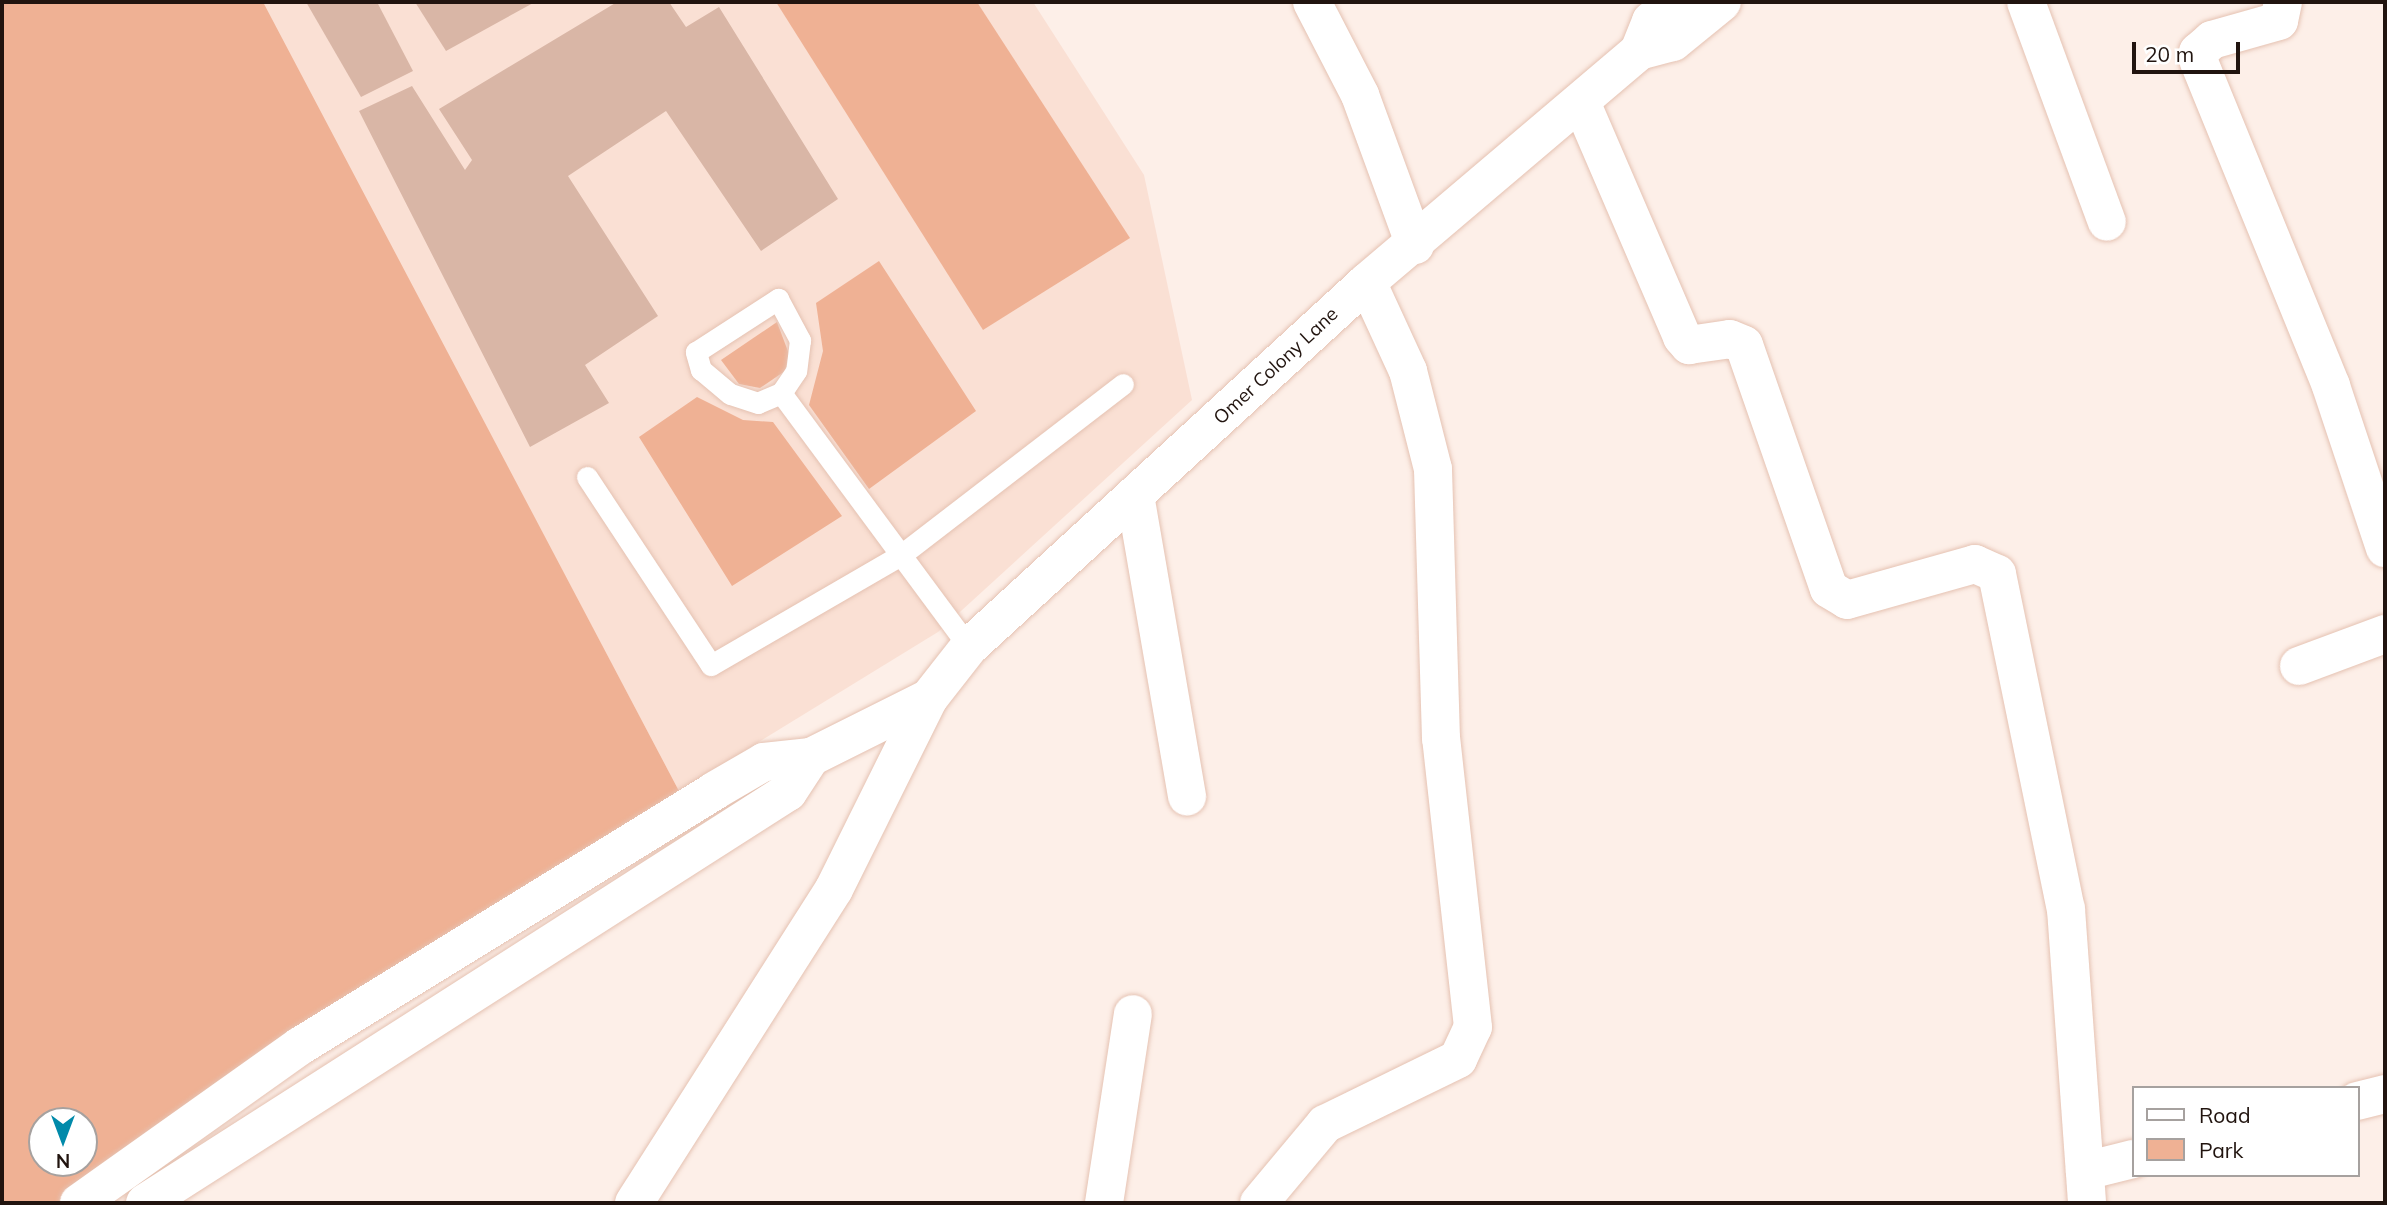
<!DOCTYPE html>
<html>
<head>
<meta charset="utf-8">
<style>
	body { margin:0 }
	#map { position:relative; width:2387px; height:1205px; overflow:hidden; background:#fdefe8; font-family:Mulish,sans-serif }
	div>[style] { position:absolute }
	[style*='--x'] { left:calc(var(--x)*1px); top:calc(var(--y)*1px); width:calc(var(--w)*1px); rotate:calc(var(--a)*1deg) }
	.built>* { inset:0; background:#fae0d4 }
	.green>* { inset:0; background:#efb194 }
	.building>* { inset:0; background:#d9b6a6 }
	.roads { filter:drop-shadow(0 0 2px #e5c2b2) drop-shadow(0 0 2px #e5c2b2) }
	.lane>* { height:21px; margin:-10.5px; padding:0 10.5px; transform-origin:10.5px; border-radius:10.5px; background:#fff }
	.street>* { height:38px; margin:-19px; padding:0 19px; transform-origin:19px; border-radius:19px; background:#fff }
	.secondary>* { height:38px; margin:-19px; padding:0 19px; transform-origin:19px; border-radius:19px; background:#fff }
	span { translate:-50% -50%; white-space:nowrap; text-align:center; line-height:1.15; -webkit-text-stroke:6px #fff; paint-order:stroke }
	.street-label { font-size:19px; color:#21140f }
	.frame { position:absolute; inset:0; border:4px solid #21140f; pointer-events:none }
	.legend { position:absolute; left:2132px; top:1086px; width:228px; height:91px; box-sizing:border-box; background:#fff; border:2px solid #a6a19f; margin:0; padding:9px 12px; list-style:none; font-size:21px; color:#21140f }
	.legend li { display:flex; align-items:center; gap:14px; height:35px }
	.legend b { width:35px; border:2px solid #a6a19f }
	.north { position:absolute; left:28px; top:1107px; width:70px; height:70px; box-sizing:border-box; background:#fff; border:2px solid #a6a19f; border-radius:50%; rotate:180deg; font-size:19px; font-weight:700; line-height:28px; text-align:center; color:#21140f }
	.north::after { content:''; display:block; margin:auto; width:24px; height:32px; background:#018aaa; clip-path:polygon(50% 0,100% 100%,50% 72%,0 100%) }
	.scale { position:absolute; left:2132px; top:42px; width:108px; height:32px; box-sizing:border-box; border:4px solid #21140f; border-top:0; padding-left:9px; font-size:21px; line-height:24px; white-space:nowrap; color:#21140f; -webkit-text-stroke:5px #fff; paint-order:stroke }
</style>
</head>
<body>
<div id="map">
	<div class="built">
		<div style="clip-path:polygon(1033px 2px,1144px 175px,1192px 400px,938px 632px,679px 791px,262px 3px)"></div>
	</div>
	<div class="green">
		<div style="clip-path:polygon(evenodd,2px 2px,263px 2px,679px 791px,112px 1203px,2px 1203px,2px 2px,42px 1121px,84px 1121px,84px 1163px,42px 1163px,42px 1121px)"></div>
		<div style="clip-path:polygon(776px 2px,977px 2px,1130px 238px,983px 330px)"></div>
		<div style="clip-path:polygon(879px 261px,976px 411px,869px 489px,809px 405px,823px 351px,816px 303px)"></div>
		<div style="clip-path:polygon(777px 322px,789px 354px,785px 371px,760px 388px,739px 384px,721px 360px)"></div>
		<div style="clip-path:polygon(697px 397px,743px 420px,773px 422px,842px 516px,732px 586px,639px 437px)"></div>
	</div>
	<div class="building">
		<div style="clip-path:polygon(306px 2px,377px 2px,413px 71px,361px 97px)"></div>
		<div style="clip-path:polygon(415px 2px,535px 2px,446px 51px)"></div>
		<div style="clip-path:polygon(617px 2px,669px 2px,686px 27px,719px 7px,838px 199px,761px 251px,666px 111px,568px 176px,658px 316px,585px 365px,609px 403px,530px 447px,359px 111px,412px 86px,465px 170px,472px 160px,439px 109px)"></div>
	</div>
	<div class="roads">
		<div class="lane">
			<div style="--x:781;--y:393;--w:25;--a:157"></div>
			<div style="--x:758;--y:403;--w:29;--a:-162"></div>
			<div style="--x:730;--y:394;--w:38;--a:-140"></div>
			<div style="--x:701;--y:370;--w:19;--a:-106"></div>
			<div style="--x:696;--y:352;--w:98;--a:-32.9"></div>
			<div style="--x:778;--y:299;--w:47;--a:61.8"></div>
			<div style="--x:800;--y:340;--w:31;--a:97"></div>
			<div style="--x:796;--y:371;--w:27;--a:124"></div>
			<div style="--x:781;--y:393;--w:316;--a:53.5"></div>
			<div style="--x:587;--y:477;--w:225;--a:56.6"></div>
			<div style="--x:711;--y:665;--w:220;--a:-30.1"></div>
			<div style="--x:901;--y:555;--w:280;--a:-37.6"></div>
		</div>
		<div class="street">
			<div style="--x:1312;--y:2;--w:105;--a:62.7"></div>
			<div style="--x:1360;--y:95;--w:160;--a:69.9"></div>
			<div style="--x:2026;--y:2;--w:234;--a:69.8"></div>
			<div style="--x:2283;--y:2;--w:19;--a:102"></div>
			<div style="--x:2279;--y:21;--w:70;--a:164.2"></div>
			<div style="--x:2212;--y:40;--w:18;--a:139"></div>
			<div style="--x:2198;--y:52;--w:10;--a:84"></div>
			<div style="--x:2199;--y:62;--w:350;--a:67.8"></div>
			<div style="--x:2331;--y:386;--w:171;--a:71.6"></div>
			<div style="--x:1581;--y:102;--w:256;--a:66.7"></div>
			<div style="--x:1682;--y:337;--w:11;--a:49"></div>
			<div style="--x:1689;--y:345;--w:41;--a:-8.3"></div>
			<div style="--x:1730;--y:339;--w:15;--a:23"></div>
			<div style="--x:1744;--y:345;--w:258;--a:70.8"></div>
			<div style="--x:1829;--y:589;--w:21;--a:31"></div>
			<div style="--x:1847;--y:600;--w:133;--a:-15.7"></div>
			<div style="--x:1975;--y:564;--w:24;--a:24"></div>
			<div style="--x:1997;--y:574;--w:342;--a:78.4"></div>
			<div style="--x:2066;--y:909;--w:295;--a:85.9"></div>
			<div style="--x:1135;--y:495;--w:306;--a:80.2"></div>
			<div style="--x:2299;--y:666;--w:92;--a:-20.4"></div>
			<div style="--x:2357;--y:1101;--w:29;--a:-14"></div>
			<div style="--x:2085;--y:1171;--w:49;--a:-14"></div>
			<div style="--x:1104;--y:1203;--w:191;--a:-81.3"></div>
			<div style="--x:1259;--y:1203;--w:103;--a:-50.1"></div>
			<div style="--x:1325;--y:1124;--w:148;--a:-26"></div>
			<div style="--x:1458;--y:1059;--w:35;--a:-65"></div>
			<div style="--x:1473;--y:1027;--w:290;--a:-96.3"></div>
			<div style="--x:1441;--y:739;--w:270;--a:-91.7"></div>
			<div style="--x:1433;--y:469;--w:101;--a:-104.3"></div>
			<div style="--x:1408;--y:371;--w:98;--a:-114.7"></div>
		</div>
		<div class="secondary">
			<div style="--x:1639;--y:51;--w:32;--a:-68"></div>
			<div style="--x:1651;--y:21;--w:31;--a:-38"></div>
			<div style="--x:79;--y:1203;--w:271;--a:-35.4"></div>
			<div style="--x:300;--y:1046;--w:486;--a:-31.6"></div>
			<div style="--x:714;--y:791;--w:58;--a:-30.1"></div>
			<div style="--x:764;--y:762;--w:47;--a:-6.1"></div>
			<div style="--x:811;--y:757;--w:132;--a:-26.6"></div>
			<div style="--x:145;--y:1203;--w:763;--a:-32.59"></div>
			<div style="--x:788;--y:792;--w:42;--a:-56.7"></div>
			<div style="--x:634;--y:1203;--w:372;--a:-57.5"></div>
			<div style="--x:834;--y:889;--w:213;--a:-63.6"></div>
			<div style="--x:929;--y:698;--w:65;--a:-51.9"></div>
			<div style="--x:969;--y:647;--w:540;--a:-42.52"></div>
			<div style="--x:1367;--y:282;--w:357;--a:-40.3"></div>
			<div style="--x:1639;--y:51;--w:35;--a:-15"></div>
			<div style="--x:1673;--y:42;--w:63;--a:-39.2"></div>
		</div>
	</div>
	<div class="street-label">
		<span style="left:1276px;top:366px;rotate:-43deg">Omer Colony Lane</span>
	</div>
	<div class="frame"></div>
	<ul class="legend">
	<li><b style="height:9px;background:#fff"></b>Road</li>
	<li><b style="height:19px;background:#efb194"></b>Park</li>
	</ul>
	<div class="north">N</div>
	<div class="scale">20 m</div>
</div>
</body>
</html>
